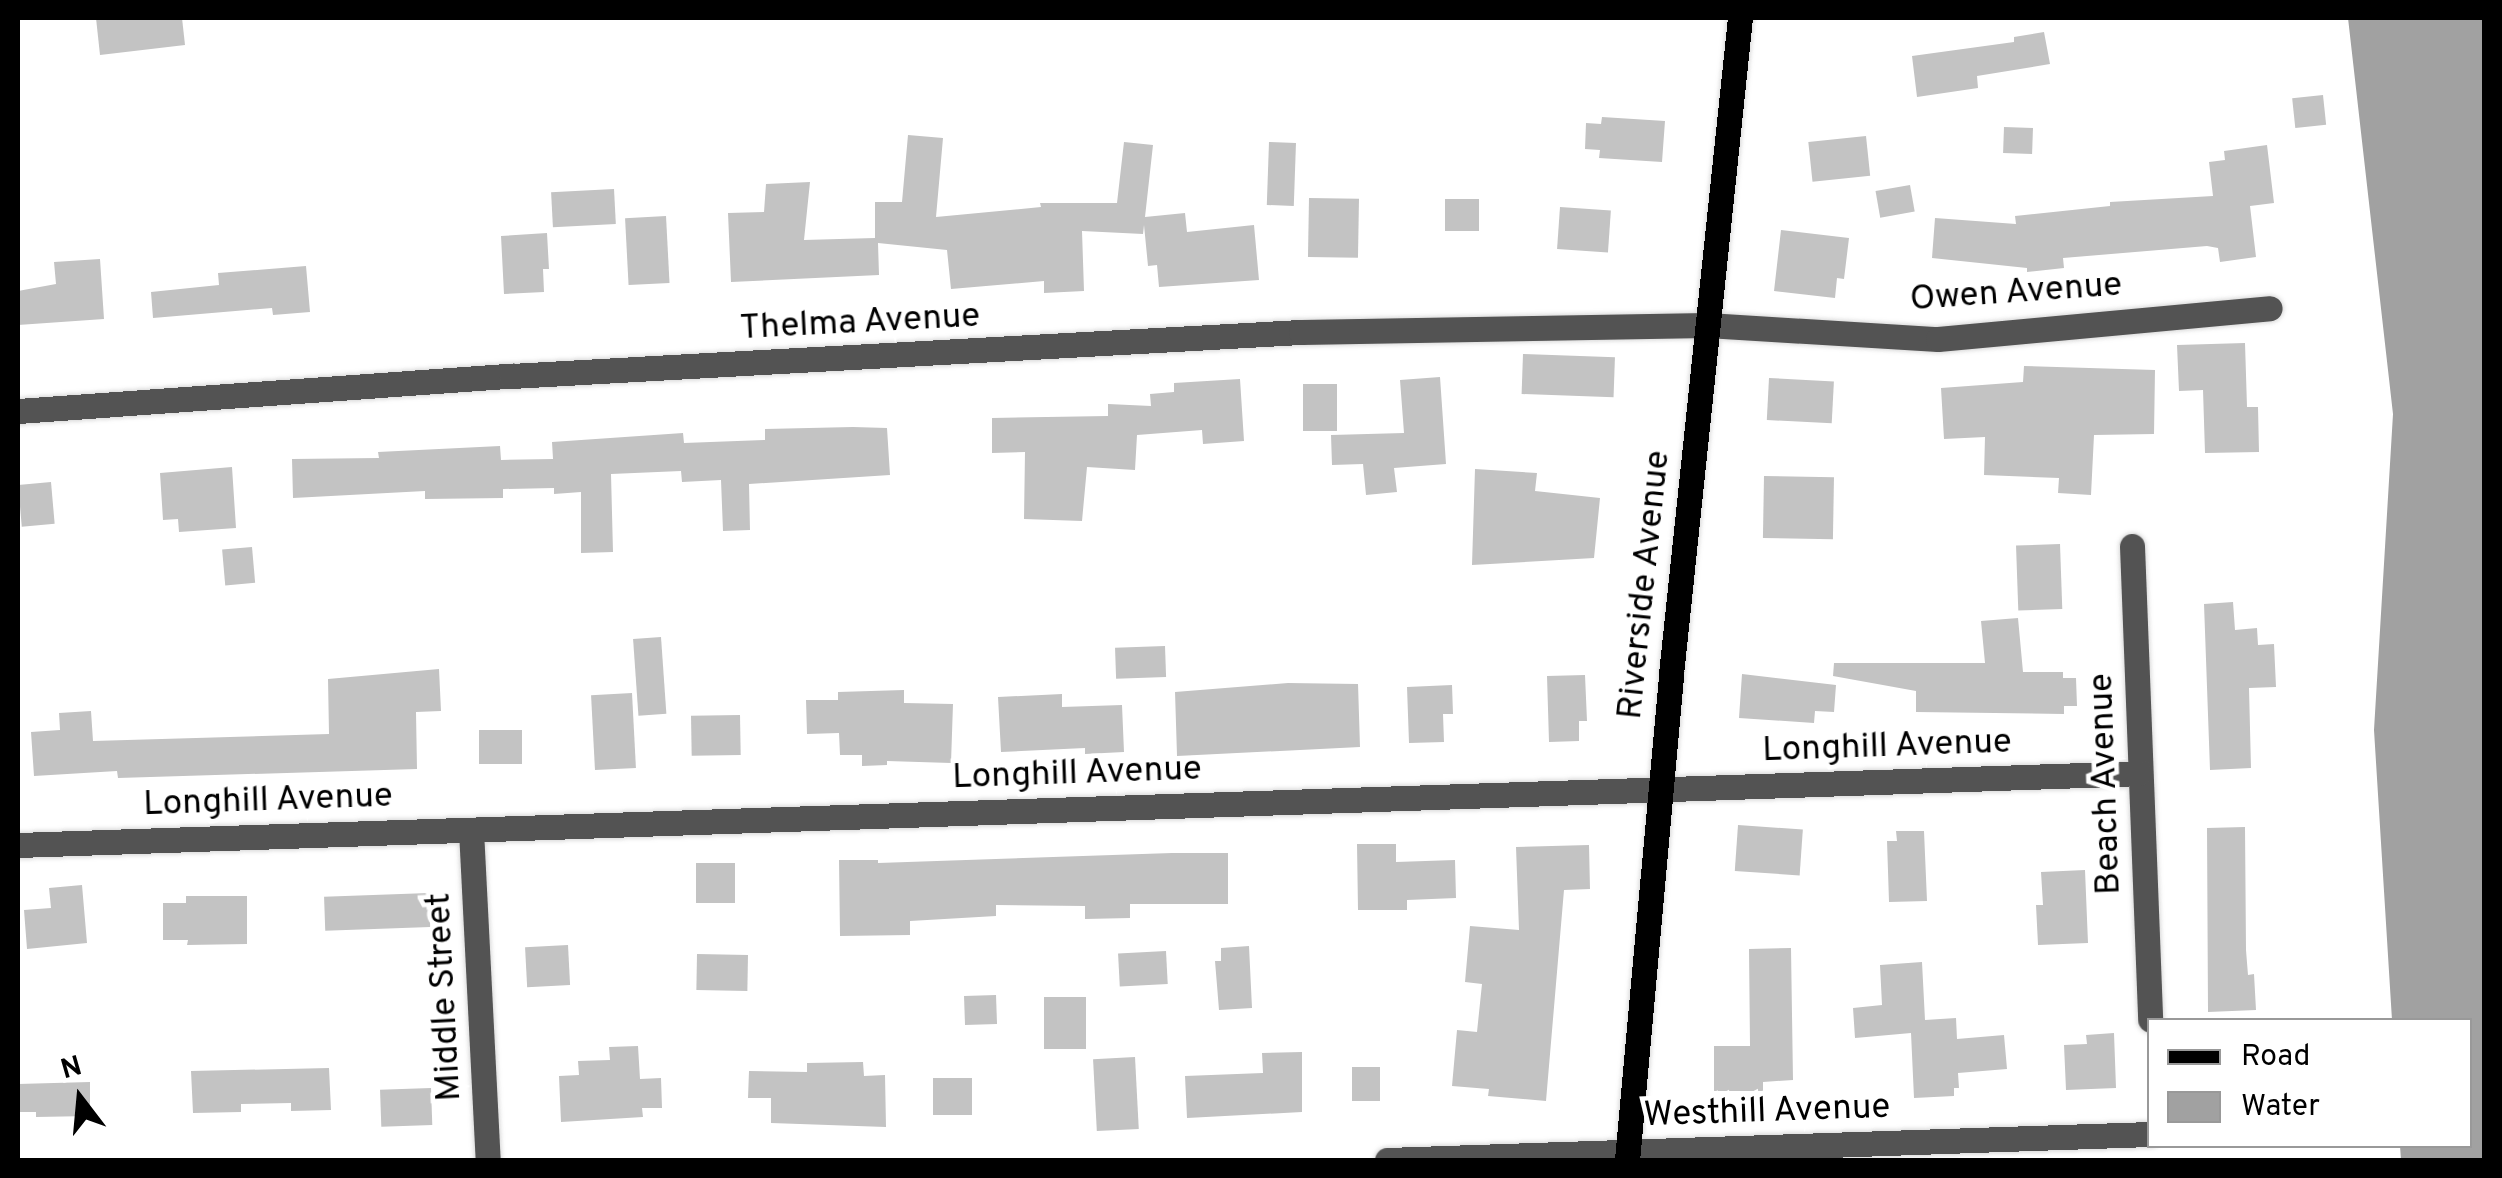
<!DOCTYPE html>
<html>
<head>
<meta charset="utf-8">
<style>
	body { margin:0 }
	#map { position:relative; width:2502px; height:1178px; overflow:hidden; background:#fff; font-family:Overpass,sans-serif }
	div>[style] { position:absolute }
	[style*='--x'] { left:calc(var(--x)*1px); top:calc(var(--y)*1px); width:calc(var(--w)*1px); rotate:calc(var(--a)*1deg) }
	.water>* { inset:0; background:#a1a1a1 }
	.building>* { inset:0; background:#c3c3c3; transform-origin:0 0 }
	.roads { filter:drop-shadow(0 0 2px #dbdbdb) drop-shadow(0 0 2px #dbdbdb) }
	.minor>* { height:25px; margin:-12.5px; padding:0 12.5px; transform-origin:12.5px; border-radius:12.5px; background:#535353 }
	.major>* { height:25px; margin:-12.5px; padding:0 12.5px; transform-origin:12.5px; border-radius:12.5px; background:#000 }
	span { translate:-50% -50%; white-space:nowrap; text-align:center; line-height:1.15; -webkit-text-stroke:9px #fff; paint-order:stroke }
	.street-label { font-size:35px; color:#000 }
	.frame { position:absolute; inset:0; border:20px solid #000; pointer-events:none }
	.legend { position:absolute; left:2147px; top:1018px; width:325px; height:130px; box-sizing:border-box; background:#fff; border:2px solid #999; margin:0; padding:12px 18px; list-style:none; font-size:30px; color:#000 }
	.legend li { display:flex; align-items:center; gap:20px; height:50px }
	.legend b { width:50px; border:2px solid #999 }
	.north { position:absolute; left:30px; top:1048px; width:100px; height:100px; -webkit-text-stroke:8px #fff; paint-order:stroke; rotate:344deg; font-size:28px; font-weight:700; line-height:40px; text-align:center; color:#000 }
	.north::after { content:''; display:block; margin:auto; width:35px; height:45px; background:#000; clip-path:polygon(50% 0,100% 100%,50% 72%,0 100%) }
</style>
</head>
<body>
<div id="map">
	<div class="water">
		<div style="clip-path:polygon(2348px 18px,2484px 18px,2484px 1160px,2401px 1160px,2400px 1146px,2470px 1146px,2470px 1020px,2392px 1020px,2374px 730px,2393px 414px)"></div>
	</div>
	<div class="building">
		<div style="clip-path:polygon(96px 18px,182px 18px,185px 45px,100px 55px)"></div>
		<div style="clip-path:polygon(2044px 32px,2050px 64px,1977px 76px,1978px 88px,1917px 97px,1912px 56px,2014px 42px,2014px 37px)"></div>
		<div style="left:2323px;top:95px;width:30px;height:31px;rotate:84deg"></div>
		<div style="clip-path:polygon(1602px 117px,1665px 121px,1662px 162px,1599px 158px,1600px 150px,1585px 149px,1586px 123px,1601px 124px)"></div>
		<div style="left:2004px;top:127px;width:29px;height:26px;rotate:2deg"></div>
		<div style="clip-path:polygon(908px 135px,943px 138px,936px 217px,1041px 207px,1040px 203px,1117px 203px,1124px 142px,1153px 145px,1145px 217px,1185px 213px,1187px 232px,1254px 225px,1259px 280px,1159px 287px,1157px 265px,1148px 266px,1144px 225px,1143px 234px,1082px 231px,1084px 291px,1044px 293px,1044px 281px,951px 289px,947px 250px,878px 243px,879px 275px,731px 282px,728px 213px,764px 212px,766px 184px,810px 182px,804px 240px,875px 238px,875px 202px,902px 202px)"></div>
		<div style="left:1866px;top:136px;width:40px;height:58px;rotate:84deg"></div>
		<div style="left:1269px;top:142px;width:27px;height:63px;rotate:2deg"></div>
		<div style="clip-path:polygon(2267px 145px,2274px 203px,2250px 206px,2256px 257px,2220px 262px,2218px 248px,2207px 246px,2063px 258px,2064px 268px,2027px 272px,2027px 268px,1932px 258px,1935px 218px,2016px 224px,2015px 216px,2110px 206px,2110px 202px,2213px 196px,2209px 162px,2225px 160px,2224px 151px)"></div>
		<div style="left:1910px;top:185px;width:27px;height:35px;rotate:80deg"></div>
		<div style="left:614px;top:189px;width:35px;height:63px;rotate:87deg"></div>
		<div style="left:1309px;top:198px;width:50px;height:59px;rotate:1deg"></div>
		<div style="left:1445px;top:199px;width:34px;height:32px"></div>
		<div style="left:1560px;top:207px;width:51px;height:42px;rotate:4deg"></div>
		<div style="left:666px;top:216px;width:67px;height:41px;rotate:87deg"></div>
		<div style="clip-path:polygon(1781px 230px,1849px 238px,1844px 279px,1837px 278px,1835px 298px,1774px 291px)"></div>
		<div style="clip-path:polygon(547px 233px,549px 269px,543px 269px,544px 292px,504px 294px,501px 236px)"></div>
		<div style="clip-path:polygon(100px 259px,104px 319px,18px 325px,18px 291px,56px 284px,54px 262px)"></div>
		<div style="clip-path:polygon(306px 266px,310px 312px,273px 315px,272px 308px,153px 318px,151px 292px,219px 285px,218px 273px)"></div>
		<div style="clip-path:polygon(2245px 343px,2247px 407px,2258px 407px,2259px 452px,2205px 453px,2203px 390px,2179px 391px,2177px 345px)"></div>
		<div style="left:1523px;top:354px;width:92px;height:40px;rotate:2deg"></div>
		<div style="clip-path:polygon(2024px 366px,2155px 370px,2154px 434px,2094px 435px,2091px 495px,2058px 493px,2059px 478px,1984px 475px,1985px 437px,1944px 439px,1941px 388px,2023px 382px)"></div>
		<div style="clip-path:polygon(1440px 377px,1446px 464px,1394px 468px,1397px 492px,1366px 495px,1363px 464px,1332px 465px,1331px 435px,1404px 433px,1400px 380px)"></div>
		<div style="left:1769px;top:378px;width:65px;height:42px;rotate:3deg"></div>
		<div style="clip-path:polygon(1240px 379px,1244px 441px,1203px 444px,1202px 430px,1137px 435px,1135px 470px,1087px 467px,1082px 521px,1024px 519px,1025px 452px,992px 453px,992px 418px,1108px 416px,1108px 404px,1151px 406px,1150px 394px,1174px 392px,1174px 383px)"></div>
		<div style="left:1303px;top:384px;width:34px;height:47px"></div>
		<div style="clip-path:polygon(853px 427px,887px 428px,890px 475px,749px 484px,750px 530px,723px 531px,721px 480px,682px 482px,681px 471px,611px 474px,613px 552px,581px 553px,581px 492px,554px 494px,554px 488px,503px 489px,503px 498px,425px 499px,425px 491px,293px 498px,292px 459px,379px 458px,378px 452px,500px 446px,501px 460px,553px 459px,552px 442px,683px 433px,684px 443px,765px 440px,765px 429px)"></div>
		<div style="clip-path:polygon(232px 467px,236px 528px,179px 532px,178px 519px,163px 520px,160px 473px)"></div>
		<div style="clip-path:polygon(1475px 469px,1537px 473px,1535px 491px,1600px 498px,1594px 558px,1472px 565px)"></div>
		<div style="left:1764px;top:476px;width:70px;height:62px;rotate:1deg"></div>
		<div style="left:51px;top:482px;width:42px;height:33px;rotate:85deg"></div>
		<div style="left:2060px;top:544px;width:65px;height:44px;rotate:88deg"></div>
		<div style="left:252px;top:547px;width:36px;height:30px;rotate:85deg"></div>
		<div style="clip-path:polygon(2233px 602px,2235px 630px,2257px 628px,2258px 645px,2274px 644px,2276px 687px,2249px 688px,2251px 768px,2210px 770px,2204px 604px)"></div>
		<div style="clip-path:polygon(2018px 618px,2023px 672px,2063px 672px,2063px 678px,2076px 678px,2077px 706px,2064px 706px,2064px 714px,1916px 712px,1916px 691px,1833px 676px,1834px 663px,1985px 663px,1981px 621px)"></div>
		<div style="left:661px;top:637px;width:77px;height:28px;rotate:86deg"></div>
		<div style="left:1165px;top:646px;width:31px;height:50px;rotate:88deg"></div>
		<div style="clip-path:polygon(439px 669px,441px 711px,416px 712px,417px 769px,118px 778px,117px 771px,34px 776px,31px 732px,60px 730px,59px 713px,91px 711px,93px 741px,329px 734px,328px 679px)"></div>
		<div style="clip-path:polygon(1742px 674px,1836px 685px,1834px 712px,1815px 711px,1814px 723px,1739px 718px)"></div>
		<div style="clip-path:polygon(1585px 675px,1587px 721px,1579px 721px,1579px 741px,1549px 742px,1547px 676px)"></div>
		<div style="clip-path:polygon(1288px 683px,1358px 684px,1360px 747px,1177px 756px,1175px 692px)"></div>
		<div style="clip-path:polygon(1452px 685px,1453px 714px,1443px 714px,1444px 742px,1409px 743px,1407px 687px)"></div>
		<div style="clip-path:polygon(904px 690px,904px 703px,953px 704px,951px 763px,887px 761px,887px 765px,862px 766px,862px 755px,840px 755px,839px 733px,807px 734px,806px 700px,838px 700px,838px 692px)"></div>
		<div style="left:632px;top:693px;width:75px;height:41px;rotate:87deg"></div>
		<div style="clip-path:polygon(1062px 694px,1062px 707px,1122px 705px,1124px 752px,1085px 754px,1085px 748px,1001px 752px,998px 697px)"></div>
		<div style="left:740px;top:715px;width:40px;height:49px;rotate:89deg"></div>
		<div style="left:479px;top:730px;width:43px;height:34px"></div>
		<div style="left:1738px;top:825px;width:65px;height:46px;rotate:4deg"></div>
		<div style="clip-path:polygon(2245px 827px,2246px 950px,2248px 975px,2254px 974px,2256px 1010px,2208px 1012px,2207px 828px)"></div>
		<div style="clip-path:polygon(1896px 831px,1924px 831px,1927px 901px,1889px 902px,1887px 841px,1897px 841px)"></div>
		<div style="clip-path:polygon(1357px 844px,1396px 844px,1396px 862px,1455px 860px,1456px 898px,1407px 900px,1407px 910px,1358px 910px)"></div>
		<div style="clip-path:polygon(1589px 845px,1590px 889px,1564px 890px,1546px 1101px,1488px 1096px,1489px 1089px,1452px 1086px,1457px 1030px,1477px 1032px,1482px 984px,1465px 982px,1470px 926px,1519px 930px,1516px 847px)"></div>
		<div style="clip-path:polygon(1172px 853px,1228px 853px,1228px 904px,1130px 904px,1130px 918px,1085px 919px,1085px 906px,996px 905px,996px 916px,910px 921px,910px 935px,840px 936px,839px 860px,878px 860px,878px 863px)"></div>
		<div style="left:696px;top:863px;width:39px;height:40px"></div>
		<div style="clip-path:polygon(2085px 870px,2088px 943px,2038px 945px,2036px 905px,2043px 905px,2041px 872px)"></div>
		<div style="clip-path:polygon(82px 885px,87px 943px,27px 949px,24px 910px,51px 908px,49px 888px)"></div>
		<div style="left:429px;top:893px;width:34px;height:105px;rotate:88deg"></div>
		<div style="clip-path:polygon(186px 896px,247px 896px,247px 944px,187px 945px,188px 940px,163px 940px,163px 903px,186px 903px)"></div>
		<div style="left:568px;top:945px;width:40px;height:43px;rotate:87deg"></div>
		<div style="clip-path:polygon(1249px 946px,1252px 1008px,1219px 1010px,1215px 961px,1221px 961px,1221px 948px)"></div>
		<div style="clip-path:polygon(1791px 948px,1793px 1080px,1763px 1082px,1763px 1091px,1714px 1091px,1714px 1046px,1750px 1046px,1749px 949px)"></div>
		<div style="left:1166px;top:951px;width:33px;height:48px;rotate:87deg"></div>
		<div style="left:697px;top:954px;width:51px;height:36px;rotate:1deg"></div>
		<div style="clip-path:polygon(1922px 962px,1925px 1020px,1956px 1018px,1957px 1039px,2004px 1035px,2007px 1069px,1958px 1073px,1959px 1088px,1954px 1088px,1954px 1096px,1914px 1098px,1911px 1033px,1855px 1038px,1853px 1008px,1882px 1005px,1880px 965px)"></div>
		<div style="left:996px;top:995px;width:29px;height:32px;rotate:88deg"></div>
		<div style="left:1044px;top:997px;width:42px;height:52px"></div>
		<div style="clip-path:polygon(2114px 1033px,2116px 1088px,2066px 1090px,2064px 1045px,2087px 1044px,2086px 1035px)"></div>
		<div style="clip-path:polygon(638px 1046px,640px 1079px,661px 1078px,662px 1108px,642px 1108px,643px 1117px,561px 1122px,559px 1076px,579px 1075px,578px 1061px,610px 1060px,609px 1047px)"></div>
		<div style="clip-path:polygon(1302px 1052px,1302px 1112px,1187px 1118px,1185px 1076px,1263px 1073px,1262px 1053px)"></div>
		<div style="left:1135px;top:1057px;width:72px;height:42px;rotate:87deg"></div>
		<div style="clip-path:polygon(863px 1062px,864px 1076px,885px 1075px,886px 1127px,771px 1123px,771px 1098px,748px 1098px,749px 1071px,807px 1072px,807px 1063px)"></div>
		<div style="left:1380px;top:1067px;width:34px;height:28px;rotate:90deg"></div>
		<div style="clip-path:polygon(329px 1068px,331px 1110px,291px 1111px,291px 1103px,241px 1104px,241px 1112px,193px 1113px,191px 1071px)"></div>
		<div style="left:933px;top:1078px;width:39px;height:37px"></div>
		<div style="clip-path:polygon(90px 1082px,90px 1116px,36px 1117px,36px 1112px,18px 1112px,18px 1084px)"></div>
		<div style="left:431px;top:1088px;width:37px;height:51px;rotate:88deg"></div>
	</div>
	<div class="roads">
		<div class="minor">
			<div style="--x:18;--y:411;--w:494;--a:-4.1"></div>
			<div style="--x:511;--y:376;--w:791;--a:-3.19"></div>
			<div style="--x:1301;--y:332;--w:406;--a:-1"></div>
			<div style="--x:1707;--y:325;--w:231;--a:3.5"></div>
			<div style="--x:1938;--y:339;--w:333;--a:-5.3"></div>
			<div style="--x:2132;--y:546;--w:474;--a:87.8"></div>
			<div style="--x:471;--y:830;--w:330;--a:87.1"></div>
			<div style="--x:18;--y:845;--w:2123;--a:-1.94"></div>
			<div style="--x:1387;--y:1160;--w:763;--a:-1.95"></div>
		</div>
		<div class="major">
			<div style="--x:1627;--y:1160;--w:488;--a:-84.8"></div>
			<div style="--x:1671;--y:674;--w:660;--a:-84"></div>
		</div>
	</div>
	<div class="street-label">
		<span style="left:2016px;top:293px;rotate:-4deg">Owen Avenue</span>
		<span style="left:860px;top:323px;rotate:-3deg">Thelma Avenue</span>
		<span style="left:1645px;top:585px;rotate:-84deg">Riverside Avenue</span>
		<span style="left:1887px;top:747px;rotate:-2deg">Longhill Avenue</span>
		<span style="left:1077px;top:774px;rotate:-2deg">Longhill Avenue</span>
		<span style="left:2106px;top:784px;rotate:-92deg">Beach Avenue</span>
		<span style="left:268px;top:801px;rotate:-2deg">Longhill Avenue</span>
		<span style="left:445px;top:997px;rotate:-93deg">Middle Street</span>
		<span style="left:1767px;top:1112px;rotate:-2deg">Westhill Avenue</span>
	</div>
	<div class="frame"></div>
	<ul class="legend">
	<li><b style="height:12px;background:#000"></b>Road</li>
	<li><b style="height:28px;background:#a1a1a1"></b>Water</li>
	</ul>
	<div class="north">N</div>
</div>
</body>
</html>
